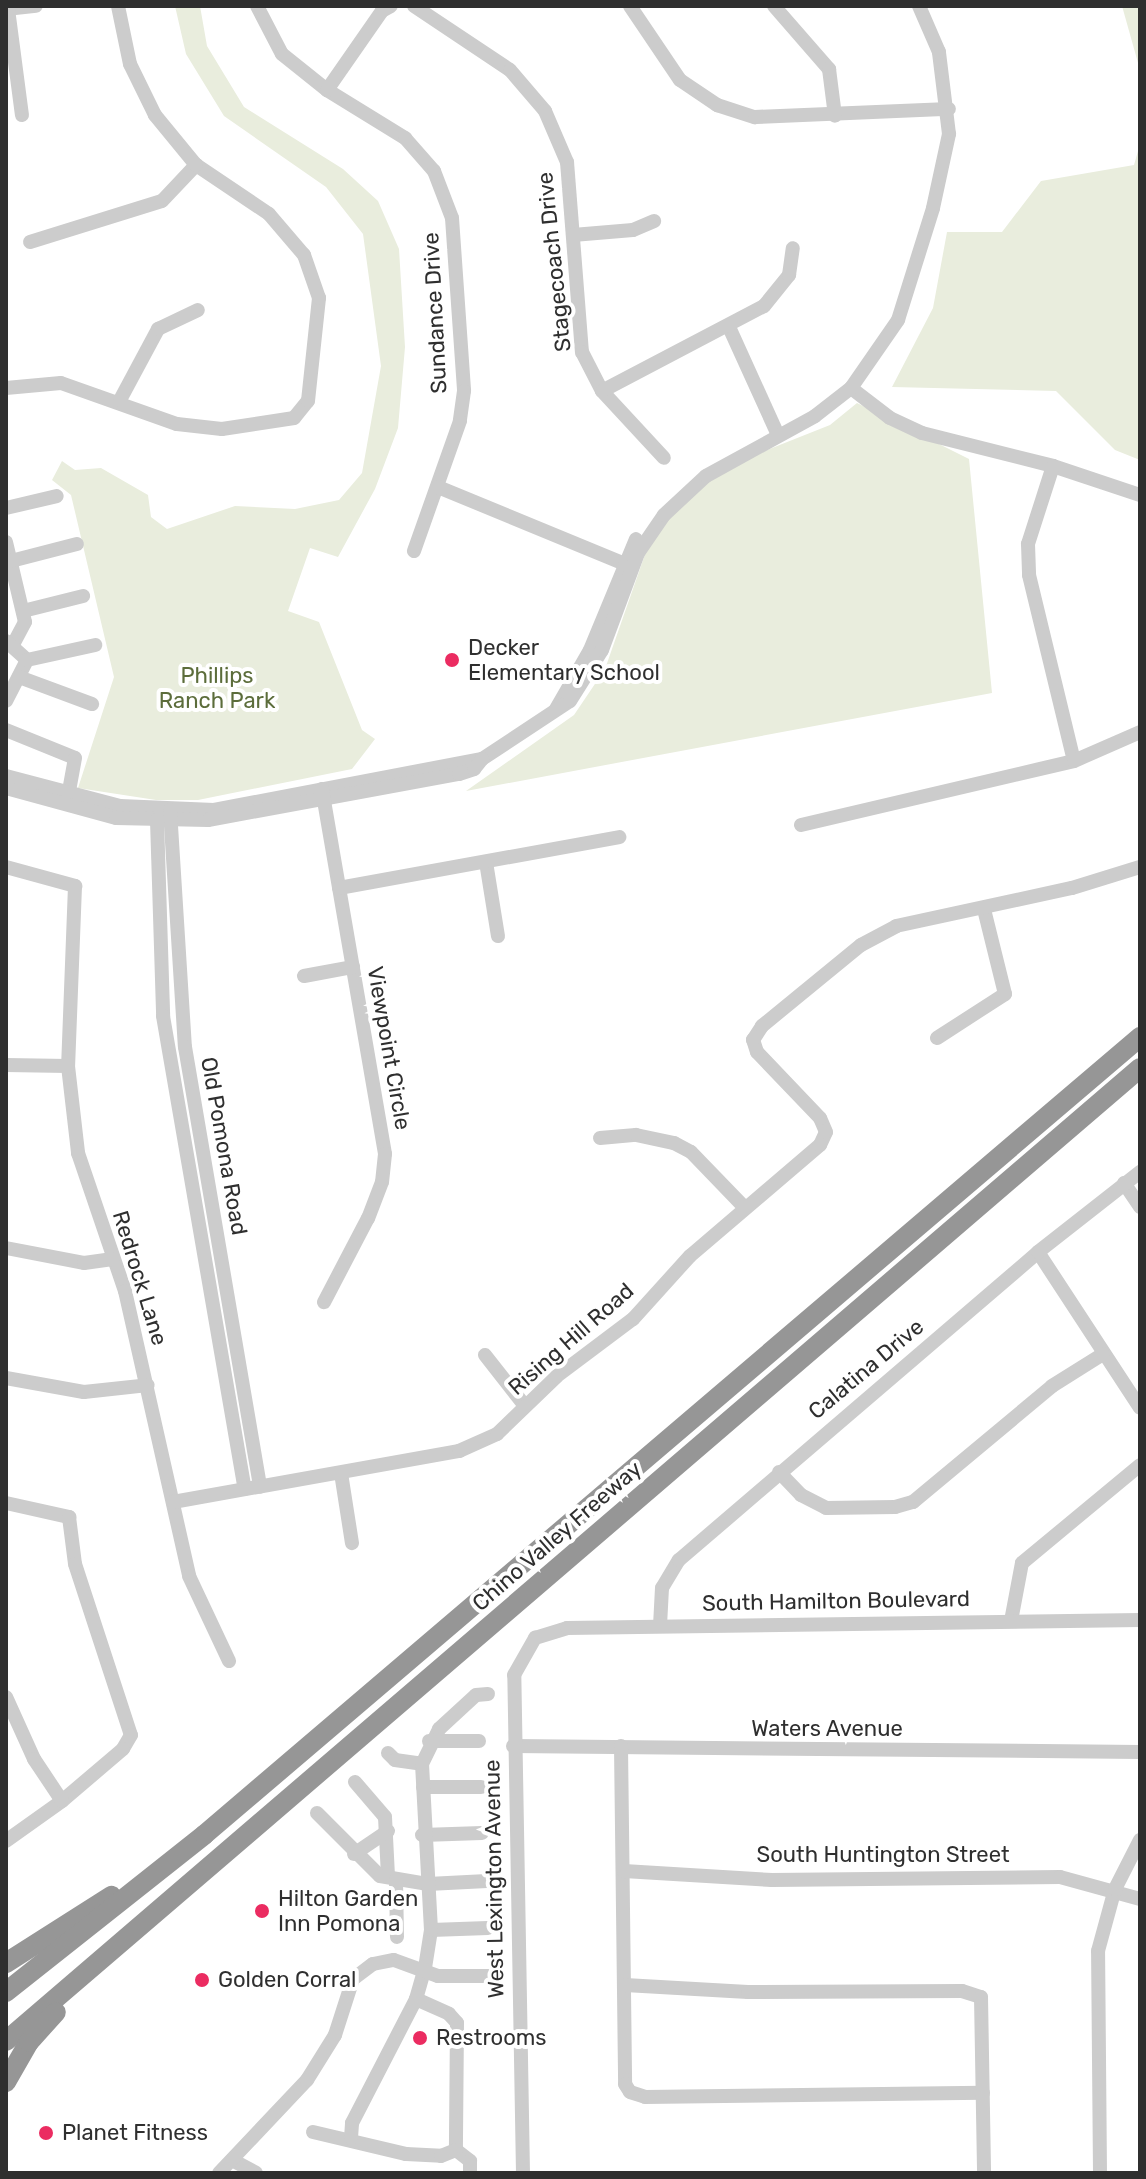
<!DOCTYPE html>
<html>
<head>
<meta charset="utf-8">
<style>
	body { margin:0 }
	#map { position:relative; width:1146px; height:2179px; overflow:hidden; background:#fff; font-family:Rubik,sans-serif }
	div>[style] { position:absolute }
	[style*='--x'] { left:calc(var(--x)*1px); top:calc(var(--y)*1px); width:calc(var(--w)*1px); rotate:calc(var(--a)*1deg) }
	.green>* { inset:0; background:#e9eddd }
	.minor>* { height:14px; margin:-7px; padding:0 7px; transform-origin:7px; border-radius:7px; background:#ccc }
	.highway>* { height:20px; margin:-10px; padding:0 10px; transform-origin:10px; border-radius:10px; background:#969696 }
	.dots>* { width:22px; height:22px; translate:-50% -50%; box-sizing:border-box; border:4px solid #fff; border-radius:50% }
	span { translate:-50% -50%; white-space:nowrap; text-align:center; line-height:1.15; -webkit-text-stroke:8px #fff; paint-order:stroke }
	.street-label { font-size:22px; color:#2f2f2f }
	.poi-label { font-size:22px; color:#2f2f2f }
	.left { translate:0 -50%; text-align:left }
	.park-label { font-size:22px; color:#5c6d3b }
	.frame { position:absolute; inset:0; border:8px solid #2f2f2f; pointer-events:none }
</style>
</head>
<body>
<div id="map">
	<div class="green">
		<div style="clip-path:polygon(175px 6px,200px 6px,207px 46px,244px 107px,343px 169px,378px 201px,399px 249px,405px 347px,398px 428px,375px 489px,338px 557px,310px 548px,288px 611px,319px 622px,362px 730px,375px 739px,352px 769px,198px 800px,156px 800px,78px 788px,114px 677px,71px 495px,52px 480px,62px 461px,75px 470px,101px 468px,148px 495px,151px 517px,167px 529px,235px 506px,295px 509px,339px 500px,362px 473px,381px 366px,363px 234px,326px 187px,224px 116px,186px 54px)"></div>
		<div style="clip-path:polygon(1122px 6px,1140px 6px,1140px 70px)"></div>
		<div style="clip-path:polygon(1140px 144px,1140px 460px,1115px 450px,1056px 391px,892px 387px,933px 308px,947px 232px,1002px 232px,1041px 181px,1134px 165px)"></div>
		<div style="clip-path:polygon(857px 403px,969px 459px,992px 693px,466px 791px,574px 715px,605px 669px,649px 543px,676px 510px,707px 481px,747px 458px,830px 425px)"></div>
	</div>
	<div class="minor">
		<div style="--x:257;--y:6;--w:54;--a:62.5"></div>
		<div style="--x:282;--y:54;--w:58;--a:38.7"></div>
		<div style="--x:327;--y:90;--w:92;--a:31.6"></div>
		<div style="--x:405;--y:138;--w:44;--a:48.7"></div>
		<div style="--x:434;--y:171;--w:50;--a:69"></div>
		<div style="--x:452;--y:218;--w:173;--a:86"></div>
		<div style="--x:464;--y:391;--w:30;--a:98"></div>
		<div style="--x:460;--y:421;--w:138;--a:109.5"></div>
		<div style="--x:414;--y:6;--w:115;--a:33.7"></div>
		<div style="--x:510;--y:70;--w:54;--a:49.5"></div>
		<div style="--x:545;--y:111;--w:56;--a:66.7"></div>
		<div style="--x:567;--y:162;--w:191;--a:85.5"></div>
		<div style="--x:582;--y:352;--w:44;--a:62.9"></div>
		<div style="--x:602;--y:391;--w:91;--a:47.2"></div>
		<div style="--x:630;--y:6;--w:89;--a:56"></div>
		<div style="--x:680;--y:80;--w:45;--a:34"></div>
		<div style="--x:717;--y:105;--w:40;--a:18"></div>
		<div style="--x:755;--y:117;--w:194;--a:-2.4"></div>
		<div style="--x:774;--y:6;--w:84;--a:48.9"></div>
		<div style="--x:829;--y:69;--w:47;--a:82.7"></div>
		<div style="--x:6;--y:9;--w:30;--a:-6"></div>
		<div style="--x:8;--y:9;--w:107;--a:82.5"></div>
		<div style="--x:327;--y:90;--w:96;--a:-55.2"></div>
		<div style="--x:382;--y:11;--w:10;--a:-29"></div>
		<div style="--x:573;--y:235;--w:60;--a:-4.8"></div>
		<div style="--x:633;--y:230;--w:23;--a:-23"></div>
		<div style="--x:30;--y:242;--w:138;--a:-17.3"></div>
		<div style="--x:162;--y:201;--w:50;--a:-46.6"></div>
		<div style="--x:729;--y:327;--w:119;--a:65.6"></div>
		<div style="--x:6;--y:388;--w:55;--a:-5.2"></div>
		<div style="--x:61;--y:383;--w:123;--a:19.5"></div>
		<div style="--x:177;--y:424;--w:45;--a:6.3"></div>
		<div style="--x:222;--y:429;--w:73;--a:-8.7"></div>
		<div style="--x:294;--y:418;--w:22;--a:-51"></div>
		<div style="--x:308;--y:401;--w:104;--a:-83.9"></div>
		<div style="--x:319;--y:298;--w:46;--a:-109.2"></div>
		<div style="--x:304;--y:255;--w:54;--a:-130.5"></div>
		<div style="--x:269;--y:214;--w:88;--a:-146.1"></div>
		<div style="--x:196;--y:165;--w:65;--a:-129.4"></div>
		<div style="--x:155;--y:115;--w:57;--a:-116.1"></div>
		<div style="--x:130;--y:64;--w:59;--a:-101.7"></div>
		<div style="--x:851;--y:388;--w:49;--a:37.6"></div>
		<div style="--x:890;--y:418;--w:35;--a:25"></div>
		<div style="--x:922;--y:433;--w:135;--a:14.1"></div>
		<div style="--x:1053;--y:466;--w:92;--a:18.4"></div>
		<div style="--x:602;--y:391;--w:183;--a:-27.7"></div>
		<div style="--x:764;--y:306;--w:40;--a:-51"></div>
		<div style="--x:789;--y:275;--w:27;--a:-82"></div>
		<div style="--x:120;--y:400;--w:81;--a:-61.8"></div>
		<div style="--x:158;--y:329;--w:44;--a:-25.4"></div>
		<div style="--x:1053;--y:466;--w:82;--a:107.8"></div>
		<div style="--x:1028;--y:544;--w:31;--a:88"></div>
		<div style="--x:1029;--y:575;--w:191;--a:76.4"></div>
		<div style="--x:438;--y:487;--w:208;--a:22.4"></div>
		<div style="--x:6;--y:508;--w:52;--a:-13.2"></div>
		<div style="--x:6;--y:542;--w:82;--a:76.6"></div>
		<div style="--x:25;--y:622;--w:26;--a:118"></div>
		<div style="--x:11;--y:561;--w:68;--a:-14.4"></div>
		<div style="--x:23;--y:611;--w:62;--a:-14"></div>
		<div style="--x:6;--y:641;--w:28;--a:42"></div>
		<div style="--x:27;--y:660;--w:46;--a:117.1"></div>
		<div style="--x:27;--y:660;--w:70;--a:-12.4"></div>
		<div style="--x:19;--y:677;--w:78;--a:20.3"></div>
		<div style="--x:556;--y:709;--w:68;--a:-60"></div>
		<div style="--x:590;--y:650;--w:120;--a:-67.5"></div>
		<div style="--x:6;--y:730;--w:74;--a:22.1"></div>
		<div style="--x:75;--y:758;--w:45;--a:100.3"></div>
		<div style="--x:6;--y:776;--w:118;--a:14.7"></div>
		<div style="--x:120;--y:806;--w:94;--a:2.4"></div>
		<div style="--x:214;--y:810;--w:273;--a:-10.8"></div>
		<div style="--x:482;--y:759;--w:105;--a:-33.4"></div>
		<div style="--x:570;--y:701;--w:60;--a:-57.9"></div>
		<div style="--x:602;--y:650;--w:103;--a:-69.6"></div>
		<div style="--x:638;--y:553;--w:46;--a:-55.6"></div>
		<div style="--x:664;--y:515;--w:57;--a:-42.9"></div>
		<div style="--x:706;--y:476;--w:124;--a:-28.8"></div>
		<div style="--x:815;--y:416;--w:46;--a:-37.9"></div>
		<div style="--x:851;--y:388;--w:83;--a:-55.3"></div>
		<div style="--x:898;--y:320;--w:117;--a:-72.6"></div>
		<div style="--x:933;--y:208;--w:76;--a:-77.8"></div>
		<div style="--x:949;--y:134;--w:83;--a:-97"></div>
		<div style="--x:939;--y:52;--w:50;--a:-113.5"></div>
		<div style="--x:6;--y:788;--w:114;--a:15.3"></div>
		<div style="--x:116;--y:818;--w:92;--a:1.2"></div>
		<div style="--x:208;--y:820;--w:255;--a:-10.4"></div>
		<div style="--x:459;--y:774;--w:16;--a:-18"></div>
		<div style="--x:474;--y:769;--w:13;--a:-51"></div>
		<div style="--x:322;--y:789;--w:370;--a:80.2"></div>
		<div style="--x:385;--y:1154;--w:28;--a:96"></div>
		<div style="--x:382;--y:1182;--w:39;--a:111"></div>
		<div style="--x:368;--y:1218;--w:95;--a:117.6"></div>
		<div style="--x:170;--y:810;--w:237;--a:86.4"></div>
		<div style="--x:185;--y:1047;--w:446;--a:80.3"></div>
		<div style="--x:157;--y:820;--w:196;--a:88.2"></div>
		<div style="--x:163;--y:1016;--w:480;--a:80.2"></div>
		<div style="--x:801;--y:825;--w:280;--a:-13.2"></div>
		<div style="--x:1074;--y:761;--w:72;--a:-23.7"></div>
		<div style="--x:486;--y:862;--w:75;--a:80.8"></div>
		<div style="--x:6;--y:867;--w:72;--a:15.4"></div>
		<div style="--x:75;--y:886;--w:180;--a:92.2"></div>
		<div style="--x:68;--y:1066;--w:88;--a:83.4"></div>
		<div style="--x:78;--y:1153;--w:146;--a:71.2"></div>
		<div style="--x:125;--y:1291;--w:292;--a:77.3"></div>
		<div style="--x:189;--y:1576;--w:94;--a:64.8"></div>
		<div style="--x:339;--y:888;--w:285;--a:-10.3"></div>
		<div style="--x:304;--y:976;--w:50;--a:-10.4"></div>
		<div style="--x:937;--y:1038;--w:81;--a:-32.9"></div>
		<div style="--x:1005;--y:994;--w:88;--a:-103.9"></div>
		<div style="--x:6;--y:1065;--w:62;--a:0.9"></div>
		<div style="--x:600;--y:1138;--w:36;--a:-5"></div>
		<div style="--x:636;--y:1135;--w:39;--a:12"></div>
		<div style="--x:674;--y:1143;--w:19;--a:28"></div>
		<div style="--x:691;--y:1152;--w:78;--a:46"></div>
		<div style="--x:1124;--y:1183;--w:29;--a:56"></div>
		<div style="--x:6;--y:1248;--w:79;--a:10.9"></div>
		<div style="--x:84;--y:1263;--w:29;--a:-8"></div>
		<div style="--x:1038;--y:1252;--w:186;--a:56.8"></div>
		<div style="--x:485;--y:1355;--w:65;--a:51.9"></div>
		<div style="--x:6;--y:1378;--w:79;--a:10.2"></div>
		<div style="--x:84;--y:1392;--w:64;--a:-6.2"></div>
		<div style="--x:779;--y:1472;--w:32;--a:46"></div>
		<div style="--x:801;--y:1495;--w:28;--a:27"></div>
		<div style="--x:826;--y:1508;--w:69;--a:-0.8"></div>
		<div style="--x:895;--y:1507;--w:19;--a:-16"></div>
		<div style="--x:913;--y:1502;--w:181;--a:-39.8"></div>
		<div style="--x:1052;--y:1386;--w:60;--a:-32.1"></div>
		<div style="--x:341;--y:1473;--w:71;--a:81.1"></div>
		<div style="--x:173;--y:1502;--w:291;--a:-10.1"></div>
		<div style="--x:459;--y:1451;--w:42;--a:-24.1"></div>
		<div style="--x:497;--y:1434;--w:83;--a:-44"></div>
		<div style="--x:557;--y:1376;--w:95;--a:-36.9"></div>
		<div style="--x:633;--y:1319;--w:85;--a:-47.9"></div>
		<div style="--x:690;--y:1256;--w:171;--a:-40.5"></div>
		<div style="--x:820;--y:1145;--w:14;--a:-65"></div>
		<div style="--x:826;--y:1132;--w:15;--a:-113"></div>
		<div style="--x:820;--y:1118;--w:91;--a:-133.7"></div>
		<div style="--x:757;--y:1052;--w:13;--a:-108"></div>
		<div style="--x:753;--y:1040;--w:17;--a:-57"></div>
		<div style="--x:762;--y:1026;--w:128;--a:-39.3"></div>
		<div style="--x:861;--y:945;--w:40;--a:-28"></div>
		<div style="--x:896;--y:926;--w:180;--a:-12.2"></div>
		<div style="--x:1072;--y:888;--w:71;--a:-17.2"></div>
		<div style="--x:6;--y:1503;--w:65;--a:12.5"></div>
		<div style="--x:69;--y:1517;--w:47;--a:82.7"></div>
		<div style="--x:75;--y:1564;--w:180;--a:71.9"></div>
		<div style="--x:131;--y:1735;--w:16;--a:120"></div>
		<div style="--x:123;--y:1749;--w:80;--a:139.6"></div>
		<div style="--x:62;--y:1801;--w:69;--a:144.5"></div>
		<div style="--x:1011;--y:1621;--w:59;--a:-79.3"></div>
		<div style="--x:1022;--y:1563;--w:153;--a:-39.7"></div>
		<div style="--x:660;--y:1626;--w:38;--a:-87"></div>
		<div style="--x:662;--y:1588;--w:33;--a:-59"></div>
		<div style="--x:679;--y:1560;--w:473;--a:-40.6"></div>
		<div style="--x:1038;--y:1252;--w:130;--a:-38.1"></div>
		<div style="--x:6;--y:1697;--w:68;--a:65.7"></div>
		<div style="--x:34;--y:1759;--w:50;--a:56.3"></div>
		<div style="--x:429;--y:1741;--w:50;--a:0"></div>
		<div style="--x:513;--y:1746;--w:627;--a:0.55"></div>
		<div style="--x:621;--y:1746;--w:338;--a:89.3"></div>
		<div style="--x:625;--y:2084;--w:9;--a:58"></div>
		<div style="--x:630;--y:2092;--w:16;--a:18"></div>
		<div style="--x:645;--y:2097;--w:338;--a:-0.7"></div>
		<div style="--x:388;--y:1753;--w:10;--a:45"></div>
		<div style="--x:395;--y:1760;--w:27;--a:8"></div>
		<div style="--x:355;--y:1782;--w:46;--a:49.4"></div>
		<div style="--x:385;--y:1817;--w:60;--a:87.1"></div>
		<div style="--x:423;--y:1787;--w:58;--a:0"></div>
		<div style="--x:317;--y:1813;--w:89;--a:45"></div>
		<div style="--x:380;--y:1876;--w:49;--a:9.5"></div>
		<div style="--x:428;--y:1884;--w:59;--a:-2.9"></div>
		<div style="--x:422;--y:1835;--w:60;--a:-1.9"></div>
		<div style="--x:354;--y:1854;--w:41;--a:-34.1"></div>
		<div style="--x:624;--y:1871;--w:148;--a:3.5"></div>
		<div style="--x:772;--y:1880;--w:288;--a:-0.6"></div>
		<div style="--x:1060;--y:1877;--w:83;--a:15.4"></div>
		<div style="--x:396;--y:1880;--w:57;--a:89"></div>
		<div style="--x:431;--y:1930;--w:57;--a:-2"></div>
		<div style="--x:625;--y:1985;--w:123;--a:3.3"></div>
		<div style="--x:748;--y:1992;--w:214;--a:-0.3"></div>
		<div style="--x:962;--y:1991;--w:20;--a:18"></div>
		<div style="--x:981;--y:1997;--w:176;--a:89"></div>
		<div style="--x:416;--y:1999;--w:36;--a:24"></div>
		<div style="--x:449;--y:2014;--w:12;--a:48"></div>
		<div style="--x:457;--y:2023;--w:127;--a:90.5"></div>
		<div style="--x:456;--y:2150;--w:18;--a:38"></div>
		<div style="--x:470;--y:2161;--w:12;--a:90"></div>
		<div style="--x:313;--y:2132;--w:96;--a:13.3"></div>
		<div style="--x:406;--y:2154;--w:35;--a:3"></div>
		<div style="--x:441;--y:2156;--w:16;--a:-22"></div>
		<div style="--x:351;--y:2138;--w:15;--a:-86"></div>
		<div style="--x:352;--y:2123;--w:140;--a:-62.7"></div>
		<div style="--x:416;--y:1999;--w:32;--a:-74"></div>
		<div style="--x:425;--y:1968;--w:38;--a:-81"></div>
		<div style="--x:431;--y:1930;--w:166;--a:-93.1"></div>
		<div style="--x:422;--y:1764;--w:39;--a:-64"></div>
		<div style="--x:439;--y:1729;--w:50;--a:-42.6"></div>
		<div style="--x:476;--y:1695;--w:12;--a:-5"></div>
		<div style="--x:232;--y:2160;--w:27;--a:28"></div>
		<div style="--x:219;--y:2173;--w:128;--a:-46.6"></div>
		<div style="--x:307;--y:2080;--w:53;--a:-58.1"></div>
		<div style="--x:335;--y:2035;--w:59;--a:-72.2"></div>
		<div style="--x:353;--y:1979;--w:25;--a:-37"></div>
		<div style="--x:373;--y:1964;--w:21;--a:-11"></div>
		<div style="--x:394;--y:1960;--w:47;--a:20"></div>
		<div style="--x:438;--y:1976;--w:50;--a:0"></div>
		<div style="--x:523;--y:2173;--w:498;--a:-91"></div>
		<div style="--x:514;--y:1675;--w:43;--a:-60.4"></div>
		<div style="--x:535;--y:1638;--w:34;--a:-17"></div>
		<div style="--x:567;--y:1628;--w:573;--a:-0.8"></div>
		<div style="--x:1100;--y:2173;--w:222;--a:-90.5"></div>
		<div style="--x:1098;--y:1951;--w:64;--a:-74.7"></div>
		<div style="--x:1115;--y:1889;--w:55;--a:-63"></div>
	</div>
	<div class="highway">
		<div style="--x:6;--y:1963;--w:125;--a:-32.5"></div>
		<div style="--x:6;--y:1992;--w:253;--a:-38.4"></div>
		<div style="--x:204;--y:1835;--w:1230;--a:-40.45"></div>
		<div style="--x:6;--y:2041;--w:1494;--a:-40.63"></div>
		<div style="--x:6;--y:2082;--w:46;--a:-60.1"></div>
		<div style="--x:29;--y:2042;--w:40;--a:-48"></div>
	</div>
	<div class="dots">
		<div style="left:452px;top:660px;background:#eb2c61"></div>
		<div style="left:262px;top:1911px;background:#eb2c61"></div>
		<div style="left:202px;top:1980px;background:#eb2c61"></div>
		<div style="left:420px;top:2038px;background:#eb2c61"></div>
		<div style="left:46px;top:2133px;background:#eb2c61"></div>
	</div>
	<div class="street-label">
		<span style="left:554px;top:262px;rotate:-96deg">Stagecoach Drive</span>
		<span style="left:435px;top:313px;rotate:-93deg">Sundance Drive</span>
		<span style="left:389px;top:1048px;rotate:80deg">Viewpoint Circle</span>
		<span style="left:224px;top:1146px;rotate:80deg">Old Pomona Road</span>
		<span style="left:140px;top:1278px;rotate:73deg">Redrock Lane</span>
		<span style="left:571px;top:1339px;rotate:-41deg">Rising Hill Road</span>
		<span style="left:866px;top:1369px;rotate:-40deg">Calatina Drive</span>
		<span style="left:557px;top:1536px;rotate:-41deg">Chino Valley Freeway</span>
		<span style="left:836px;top:1601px;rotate:-1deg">South Hamilton Boulevard</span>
		<span style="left:827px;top:1729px">Waters Avenue</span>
		<span style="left:883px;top:1855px">South Huntington Street</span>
		<span style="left:494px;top:1879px;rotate:-91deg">West Lexington Avenue</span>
	</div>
	<div class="poi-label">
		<span class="left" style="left:468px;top:660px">Decker<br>Elementary School</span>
		<span class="left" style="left:278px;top:1911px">Hilton Garden<br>Inn Pomona</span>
		<span class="left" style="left:218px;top:1980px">Golden Corral</span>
		<span class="left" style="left:436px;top:2038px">Restrooms</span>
		<span class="left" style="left:62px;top:2133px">Planet Fitness</span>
	</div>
	<div class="park-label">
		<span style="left:217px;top:688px">Phillips<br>Ranch Park</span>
	</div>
	<div class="frame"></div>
</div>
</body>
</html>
